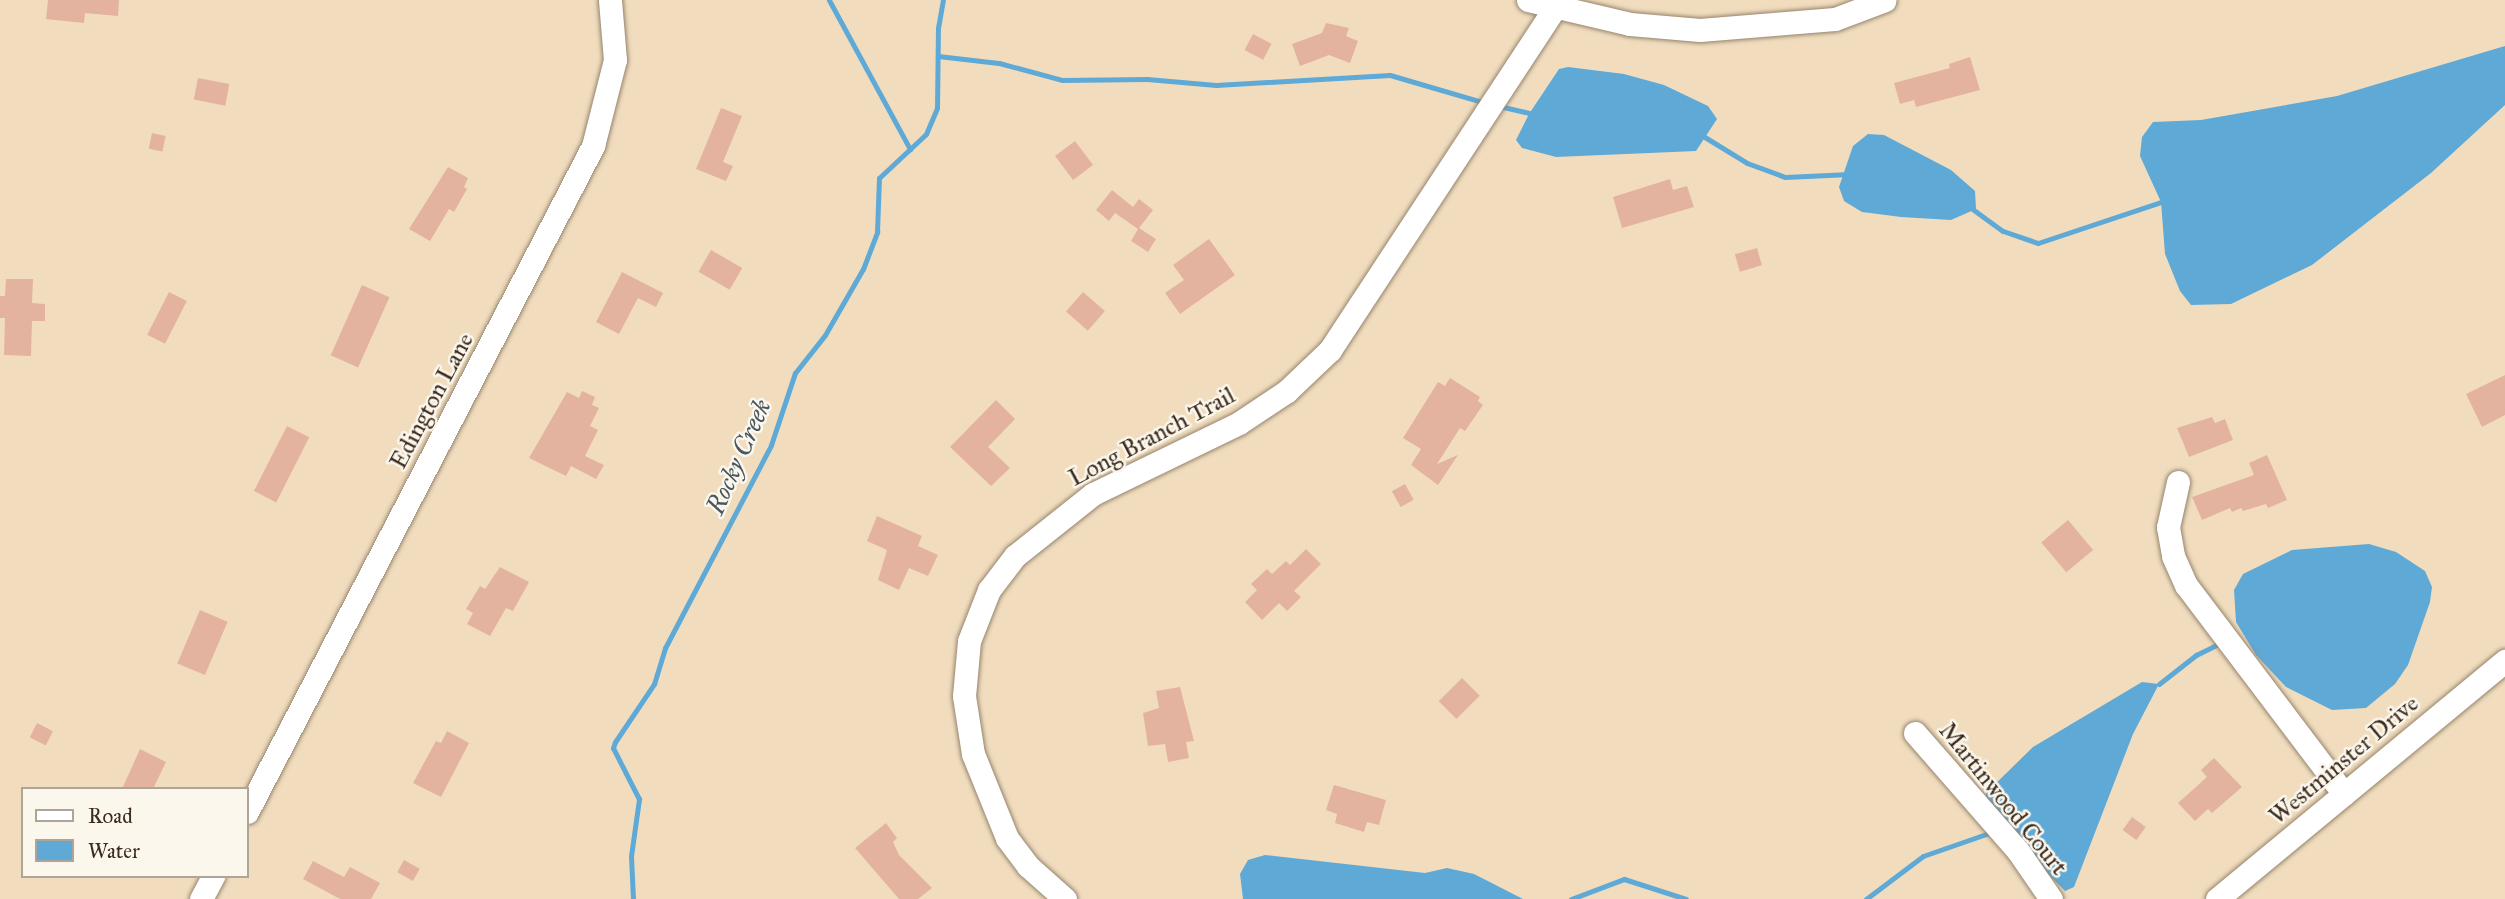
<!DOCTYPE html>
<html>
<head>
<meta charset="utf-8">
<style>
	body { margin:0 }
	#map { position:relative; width:2505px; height:899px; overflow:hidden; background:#f1ddbe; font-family:"IM FELL Great Primer",serif }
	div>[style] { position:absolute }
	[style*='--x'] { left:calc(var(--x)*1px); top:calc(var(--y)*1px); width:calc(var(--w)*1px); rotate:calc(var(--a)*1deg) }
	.water>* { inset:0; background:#5fa9d7 }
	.stream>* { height:5px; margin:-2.5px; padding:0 2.5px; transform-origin:2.5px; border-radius:2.5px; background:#5fa9d7 }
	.building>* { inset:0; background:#e4b3a0; transform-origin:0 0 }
	.roads { filter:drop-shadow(0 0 2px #96846e) drop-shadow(0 0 2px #96846e) }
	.minor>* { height:23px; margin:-11.5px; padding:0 11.5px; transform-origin:11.5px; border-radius:11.5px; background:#fff }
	span { translate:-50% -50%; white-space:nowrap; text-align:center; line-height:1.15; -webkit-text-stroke:5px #fbf7ec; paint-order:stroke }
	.street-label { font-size:24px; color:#3b2a1e }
	.water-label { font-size:26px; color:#48565f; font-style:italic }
	.legend { position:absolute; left:21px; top:787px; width:228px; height:91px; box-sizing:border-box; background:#fbf7ec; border:2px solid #aea59a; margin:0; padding:9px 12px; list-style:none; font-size:21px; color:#3b2a1e }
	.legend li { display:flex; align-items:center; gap:14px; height:35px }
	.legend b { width:35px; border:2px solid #aea59a }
</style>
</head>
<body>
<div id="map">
	<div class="water">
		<div style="clip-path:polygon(2505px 46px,2505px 105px,2431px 173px,2312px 265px,2231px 304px,2191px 305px,2180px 291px,2165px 254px,2161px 202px,2140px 156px,2142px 137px,2153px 122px,2201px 120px,2337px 96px)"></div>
		<div style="clip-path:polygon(1568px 67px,1624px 74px,1664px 85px,1708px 106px,1717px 119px,1696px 151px,1556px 157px,1522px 148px,1516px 140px,1529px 114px,1559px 69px)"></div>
		<div style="clip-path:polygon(1868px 134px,1884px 135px,1951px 170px,1975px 191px,1976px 209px,1951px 220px,1901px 217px,1862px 212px,1844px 201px,1839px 187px,1853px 146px)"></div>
		<div style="clip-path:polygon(2369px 544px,2396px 552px,2425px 571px,2432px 587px,2430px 602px,2408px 665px,2395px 684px,2366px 708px,2332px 710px,2286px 687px,2256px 655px,2236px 622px,2234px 590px,2243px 574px,2292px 550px)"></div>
		<div style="clip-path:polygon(2142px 682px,2159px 684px,2133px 734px,2074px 887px,2065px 891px,2009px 835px,1986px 805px,1986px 793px,2033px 747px)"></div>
		<div style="clip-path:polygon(1265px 855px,1425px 873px,1447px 868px,1474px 874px,1523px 899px,1243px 899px,1240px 874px,1248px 860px)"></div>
	</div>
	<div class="stream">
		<div style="--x:829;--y:0;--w:170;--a:61.5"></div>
		<div style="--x:938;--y:56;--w:61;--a:6.5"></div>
		<div style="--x:999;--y:63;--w:65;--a:15.1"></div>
		<div style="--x:1062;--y:80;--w:85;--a:-0.7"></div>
		<div style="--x:1147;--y:79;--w:69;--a:5"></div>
		<div style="--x:1216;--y:85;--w:174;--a:-3.3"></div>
		<div style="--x:1390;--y:75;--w:100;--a:16.3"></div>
		<div style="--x:1499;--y:106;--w:36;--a:13"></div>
		<div style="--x:1703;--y:136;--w:52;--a:31.5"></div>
		<div style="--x:1747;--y:163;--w:40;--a:20.2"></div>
		<div style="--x:1785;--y:177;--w:65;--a:-2.6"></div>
		<div style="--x:1971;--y:208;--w:39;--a:36"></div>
		<div style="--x:2003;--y:231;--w:37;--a:19"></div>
		<div style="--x:2038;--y:243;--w:130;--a:-18.4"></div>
		<div style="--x:2159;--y:684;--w:47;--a:-38.1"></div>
		<div style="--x:2196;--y:655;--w:30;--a:-26"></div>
		<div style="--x:633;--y:899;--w:43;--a:-92.7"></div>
		<div style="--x:631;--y:856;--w:58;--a:-82"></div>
		<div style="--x:639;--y:799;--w:57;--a:-117"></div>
		<div style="--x:613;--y:748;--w:6;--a:-72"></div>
		<div style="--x:615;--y:742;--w:70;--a:-56.1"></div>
		<div style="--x:654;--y:684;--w:38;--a:-73"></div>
		<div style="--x:665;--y:648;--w:229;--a:-62.4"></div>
		<div style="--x:771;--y:445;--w:76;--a:-71.6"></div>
		<div style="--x:795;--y:373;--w:48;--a:-51.7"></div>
		<div style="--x:825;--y:335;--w:76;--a:-60.1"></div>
		<div style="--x:863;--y:269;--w:40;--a:-69"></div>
		<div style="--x:877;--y:232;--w:54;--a:-87.9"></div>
		<div style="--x:879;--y:178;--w:64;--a:-43.1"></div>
		<div style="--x:926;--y:134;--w:28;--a:-67"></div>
		<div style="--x:937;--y:108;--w:80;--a:-89.3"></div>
		<div style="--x:938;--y:28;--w:28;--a:-80"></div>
		<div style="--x:1571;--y:899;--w:57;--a:-20.7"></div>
		<div style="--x:1624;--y:879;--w:65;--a:17.9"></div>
		<div style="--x:1866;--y:899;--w:71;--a:-37"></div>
		<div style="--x:1923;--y:856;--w:73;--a:-19.2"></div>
	</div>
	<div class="building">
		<div style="clip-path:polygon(48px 0,119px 0,118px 16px,85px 13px,84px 23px,46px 19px)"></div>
		<div style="clip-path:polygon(1326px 23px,1349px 28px,1346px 36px,1358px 41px,1350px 63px,1329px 55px,1300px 66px,1292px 44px,1322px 33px)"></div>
		<div style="left:1253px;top:34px;width:21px;height:18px;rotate:28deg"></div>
		<div style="clip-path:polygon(1970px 57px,1980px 90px,1916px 107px,1914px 100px,1900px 104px,1894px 83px,1950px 68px,1949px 64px)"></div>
		<div style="left:198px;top:78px;width:32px;height:22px;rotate:11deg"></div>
		<div style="clip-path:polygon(721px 108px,742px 116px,723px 162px,733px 166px,726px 181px,696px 169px)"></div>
		<div style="left:152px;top:133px;width:14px;height:16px;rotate:12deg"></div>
		<div style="left:1075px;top:141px;width:30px;height:25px;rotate:53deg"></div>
		<div style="clip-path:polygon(448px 167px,468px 178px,464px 187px,467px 189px,454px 212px,449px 209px,430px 241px,409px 229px)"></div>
		<div style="clip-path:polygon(1670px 179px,1673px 190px,1687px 186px,1694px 207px,1622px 228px,1613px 197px)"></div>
		<div style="clip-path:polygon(1112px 190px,1133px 207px,1139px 199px,1153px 210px,1139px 228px,1156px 239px,1148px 252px,1131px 241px,1138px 229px,1115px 213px,1109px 221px,1096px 210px)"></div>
		<div style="clip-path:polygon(1209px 239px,1235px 275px,1180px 314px,1165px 293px,1184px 280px,1173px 265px)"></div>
		<div style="left:1757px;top:248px;width:18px;height:23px;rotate:74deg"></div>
		<div style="left:711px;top:250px;width:36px;height:25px;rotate:30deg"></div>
		<div style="clip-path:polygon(622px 272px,663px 293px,656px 307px,638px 298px,619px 334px,596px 322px)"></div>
		<div style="clip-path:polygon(6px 279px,33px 279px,32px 303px,45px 304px,45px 321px,32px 321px,31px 356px,4px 355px,5px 318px,0 318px,0 296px,5px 296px)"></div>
		<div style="left:362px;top:285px;width:30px;height:77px;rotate:24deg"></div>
		<div style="left:169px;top:292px;width:20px;height:48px;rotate:27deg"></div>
		<div style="left:1083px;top:292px;width:29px;height:26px;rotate:41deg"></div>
		<div style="clip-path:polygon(2505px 375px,2505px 415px,2482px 427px,2466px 394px)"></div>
		<div style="clip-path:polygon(1450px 378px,1480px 397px,1478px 401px,1483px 405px,1465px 431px,1460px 428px,1437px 464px,1458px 455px,1438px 485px,1411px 465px,1421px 449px,1403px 438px,1438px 382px,1445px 386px)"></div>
		<div style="clip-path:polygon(582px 391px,595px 397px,592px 405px,599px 408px,590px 426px,598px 430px,585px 456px,604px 465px,596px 479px,571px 466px,566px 476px,529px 458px,567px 392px,579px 398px)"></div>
		<div style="clip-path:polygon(996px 400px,1015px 419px,988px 447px,1010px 468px,991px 486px,950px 447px)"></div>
		<div style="clip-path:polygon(2212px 417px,2215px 423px,2225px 419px,2233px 440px,2189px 457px,2177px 428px)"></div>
		<div style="left:287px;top:426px;width:25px;height:73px;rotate:27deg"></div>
		<div style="clip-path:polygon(2267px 455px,2287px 500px,2268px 508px,2266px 504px,2243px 511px,2241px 508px,2232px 512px,2230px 508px,2202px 520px,2192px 497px,2254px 475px,2249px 463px)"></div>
		<div style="left:1405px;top:484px;width:18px;height:15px;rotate:61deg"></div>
		<div style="clip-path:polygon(877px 516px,922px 536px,918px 546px,938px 555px,928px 576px,909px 568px,899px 590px,878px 580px,887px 550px,867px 541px)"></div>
		<div style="left:2068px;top:520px;width:39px;height:35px;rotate:50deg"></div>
		<div style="clip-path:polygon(1306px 549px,1321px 564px,1294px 591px,1301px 597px,1287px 611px,1279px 603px,1262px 620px,1245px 602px,1257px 590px,1251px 584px,1267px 569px,1272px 574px,1286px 561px,1290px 565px)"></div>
		<div style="clip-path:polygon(500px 567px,529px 582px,513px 611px,506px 608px,490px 636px,467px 624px,473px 613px,466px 609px,480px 586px,485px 589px)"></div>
		<div style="left:200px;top:610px;width:30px;height:58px;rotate:23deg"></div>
		<div style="left:1462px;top:678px;width:25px;height:33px;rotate:45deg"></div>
		<div style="clip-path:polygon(1180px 687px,1194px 741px,1186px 742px,1189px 758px,1168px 762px,1165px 744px,1148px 746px,1143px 713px,1159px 708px,1156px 691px)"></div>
		<div style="left:37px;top:723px;width:18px;height:16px;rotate:27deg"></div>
		<div style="clip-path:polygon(447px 731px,469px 743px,441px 797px,413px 783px,436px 741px,441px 743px)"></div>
		<div style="clip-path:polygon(140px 749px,166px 762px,153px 789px,122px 789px)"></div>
		<div style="clip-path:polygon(2214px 758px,2242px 787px,2212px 813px,2208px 809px,2195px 821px,2178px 803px,2207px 777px,2201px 770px)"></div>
		<div style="clip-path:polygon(1334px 785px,1386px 800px,1379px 825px,1367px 822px,1364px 832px,1335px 823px,1337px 814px,1326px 810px)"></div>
		<div style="left:2132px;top:817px;width:17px;height:16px;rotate:36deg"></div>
		<div style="clip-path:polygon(886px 823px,897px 838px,893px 842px,899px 855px,932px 888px,918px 899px,899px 899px,855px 848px)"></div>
		<div style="left:404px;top:860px;width:18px;height:14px;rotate:29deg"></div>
		<div style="clip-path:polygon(313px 861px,344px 877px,350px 867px,380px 883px,371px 899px,340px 899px,303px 879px)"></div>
	</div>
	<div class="roads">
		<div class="minor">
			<div style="--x:1528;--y:0;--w:105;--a:13.2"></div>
			<div style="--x:1630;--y:24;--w:70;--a:4.9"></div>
			<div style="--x:1700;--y:30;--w:135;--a:-4.7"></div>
			<div style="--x:1835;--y:19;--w:53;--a:-20.8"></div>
			<div style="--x:2178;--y:482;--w:46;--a:102.5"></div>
			<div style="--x:2168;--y:527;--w:29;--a:80"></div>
			<div style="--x:2173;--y:556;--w:32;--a:66"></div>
			<div style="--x:2186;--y:585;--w:262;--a:52.9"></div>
			<div style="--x:1915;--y:733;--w:157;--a:48.9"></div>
			<div style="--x:2018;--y:851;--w:58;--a:55.5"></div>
			<div style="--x:247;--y:812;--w:751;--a:-62.55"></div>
			<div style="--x:593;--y:146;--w:89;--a:-75.7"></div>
			<div style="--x:615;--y:60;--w:60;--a:-94.8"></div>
			<div style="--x:201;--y:899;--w:26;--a:-62"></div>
			<div style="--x:1065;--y:899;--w:50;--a:-138.3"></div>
			<div style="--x:1028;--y:866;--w:35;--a:-127"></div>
			<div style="--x:1007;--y:838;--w:91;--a:-112"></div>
			<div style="--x:973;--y:754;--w:59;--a:-98.8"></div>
			<div style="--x:964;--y:696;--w:55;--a:-84.8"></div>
			<div style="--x:969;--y:641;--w:55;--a:-68.6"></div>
			<div style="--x:989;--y:590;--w:43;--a:-52.6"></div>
			<div style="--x:1015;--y:556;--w:100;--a:-38.5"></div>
			<div style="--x:1093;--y:494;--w:162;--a:-25.9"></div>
			<div style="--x:1239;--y:423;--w:58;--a:-33.7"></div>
			<div style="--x:1287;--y:391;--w:59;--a:-43.6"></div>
			<div style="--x:1330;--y:350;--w:408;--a:-56.7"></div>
			<div style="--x:2217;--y:899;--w:374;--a:-39.6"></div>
		</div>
	</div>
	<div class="street-label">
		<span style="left:432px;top:401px;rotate:-62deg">Edington Lane</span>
		<span style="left:1152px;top:437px;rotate:-28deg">Long Branch Trail</span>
		<span style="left:2344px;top:760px;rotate:-40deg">Westminster Drive</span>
		<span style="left:2003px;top:799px;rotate:51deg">Martinwood Court</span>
	</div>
	<div class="water-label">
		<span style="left:739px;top:457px;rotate:-66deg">Rocky Creek</span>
	</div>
	<ul class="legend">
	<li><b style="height:9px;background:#fff"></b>Road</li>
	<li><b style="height:19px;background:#5fa9d7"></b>Water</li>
	</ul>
</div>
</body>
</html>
